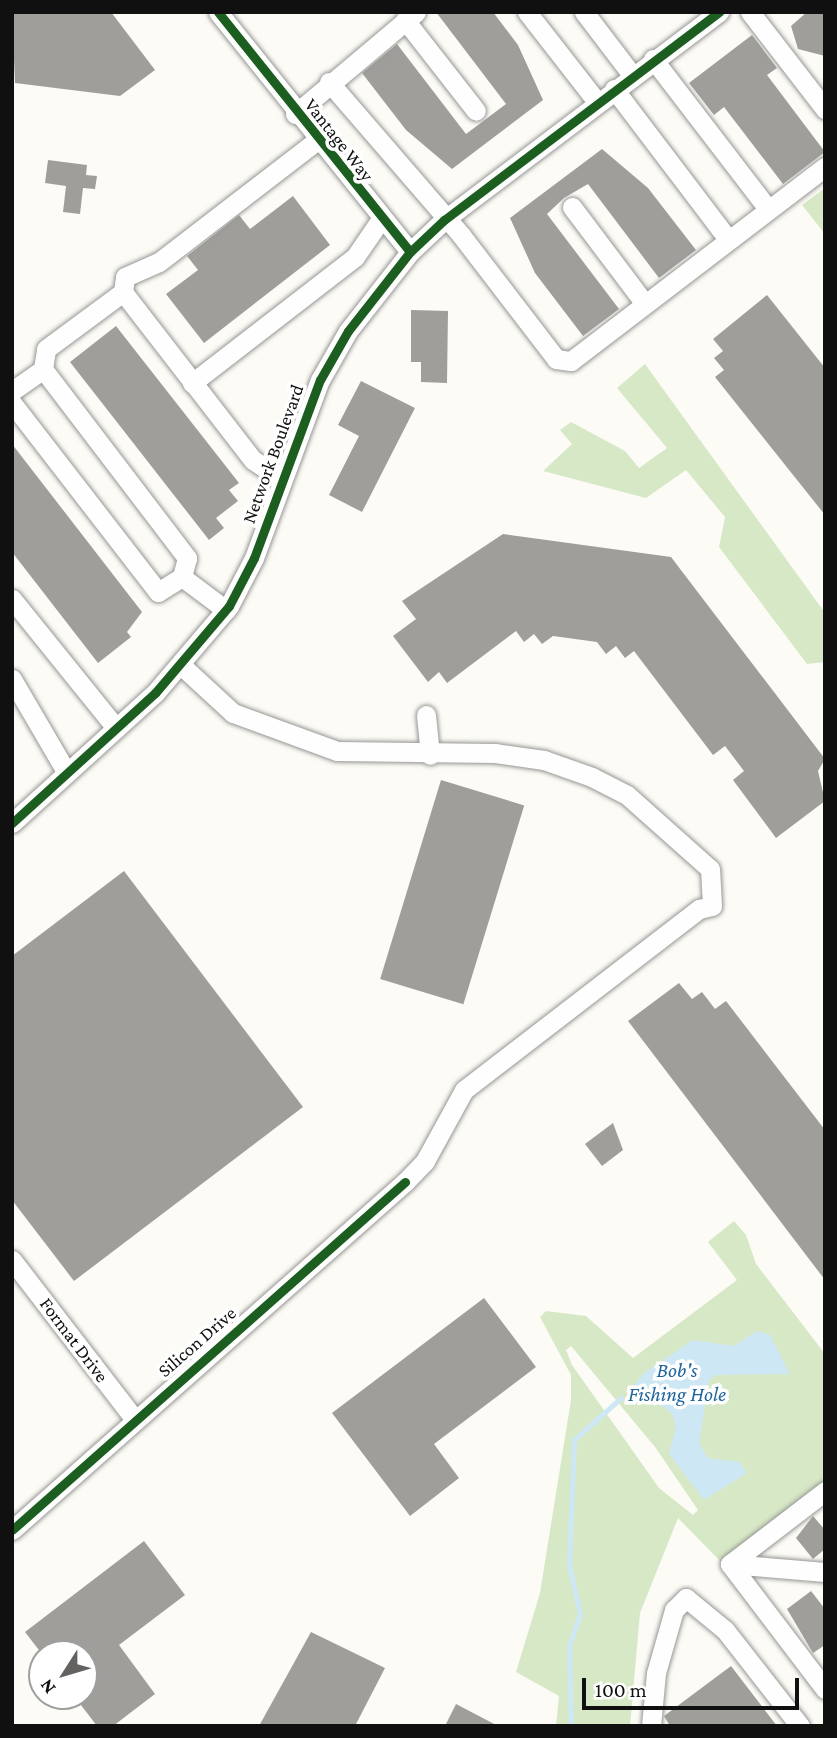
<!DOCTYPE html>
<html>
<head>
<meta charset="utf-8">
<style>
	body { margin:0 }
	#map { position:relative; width:837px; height:1738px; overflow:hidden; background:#fcfbf6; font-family:"Crimson Pro",serif }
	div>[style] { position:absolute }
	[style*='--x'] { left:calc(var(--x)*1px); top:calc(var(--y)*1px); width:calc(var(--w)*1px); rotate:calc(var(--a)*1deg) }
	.forest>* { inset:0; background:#d7e8c6 }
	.water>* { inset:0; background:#cee7f4 }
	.stream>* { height:4.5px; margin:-2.25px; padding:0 2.25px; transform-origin:2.25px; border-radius:2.25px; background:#cee7f4 }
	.building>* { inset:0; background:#a09e9b; transform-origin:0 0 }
	.roads { filter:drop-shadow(0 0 2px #969694) drop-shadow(0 0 2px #969694) }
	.minor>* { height:19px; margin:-9.5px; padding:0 9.5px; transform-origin:9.5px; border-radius:9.5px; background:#fffefe }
	.cycleway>* { height:9px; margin:-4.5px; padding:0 4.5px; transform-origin:4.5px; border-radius:4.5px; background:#1b5e20 }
	span { translate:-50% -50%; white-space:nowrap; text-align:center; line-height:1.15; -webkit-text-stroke:7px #fff; paint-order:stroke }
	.street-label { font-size:19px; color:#101010 }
	.water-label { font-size:21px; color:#1f669c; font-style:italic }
	.frame { position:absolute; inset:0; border:14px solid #101010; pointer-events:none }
	.north { position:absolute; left:28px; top:1640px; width:70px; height:70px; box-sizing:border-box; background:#fff; border:2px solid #9f9f9f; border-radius:50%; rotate:233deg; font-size:19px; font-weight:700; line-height:28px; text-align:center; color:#101010 }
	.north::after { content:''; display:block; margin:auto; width:24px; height:32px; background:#636260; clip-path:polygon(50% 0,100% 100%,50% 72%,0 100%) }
	.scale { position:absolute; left:582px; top:1678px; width:217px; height:32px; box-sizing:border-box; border:4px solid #101010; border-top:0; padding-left:9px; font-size:21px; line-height:24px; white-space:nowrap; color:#101010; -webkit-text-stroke:5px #fff; paint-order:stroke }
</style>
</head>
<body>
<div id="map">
	<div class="forest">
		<div style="clip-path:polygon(825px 188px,825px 234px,802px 205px)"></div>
		<div style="clip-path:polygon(645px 364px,825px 613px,825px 662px,807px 664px,719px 547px,725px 517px,686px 470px,646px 498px,543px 471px,572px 444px,560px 430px,571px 422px,625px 451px,639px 468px,667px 448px,617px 388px)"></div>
		<div style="clip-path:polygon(evenodd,734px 1221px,746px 1235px,756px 1264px,825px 1354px,825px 1486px,724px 1565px,678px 1518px,640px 1613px,630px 1726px,556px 1726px,559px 1696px,516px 1672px,540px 1593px,571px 1400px,571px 1375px,540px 1317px,546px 1311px,586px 1316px,633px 1358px,737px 1280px,708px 1242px,734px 1221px,571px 1346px,655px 1447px,698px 1510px,693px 1515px,659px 1488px,572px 1365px,566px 1350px,571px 1346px)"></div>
	</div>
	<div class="water">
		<div style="clip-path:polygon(757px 1331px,770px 1335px,790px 1374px,715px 1375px,709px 1381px,699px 1443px,708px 1458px,739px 1462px,747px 1473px,704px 1500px,669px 1454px,676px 1426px,672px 1414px,661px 1405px,637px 1402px,630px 1390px,644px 1373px,693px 1340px,734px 1346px)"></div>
	</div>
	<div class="stream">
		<div style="--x:571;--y:1726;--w:80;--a:-91.4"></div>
		<div style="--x:569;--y:1646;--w:34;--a:-71"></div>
		<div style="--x:580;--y:1614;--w:50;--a:-102.7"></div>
		<div style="--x:569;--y:1565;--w:125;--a:-87.7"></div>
		<div style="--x:574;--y:1440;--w:63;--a:-41.8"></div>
	</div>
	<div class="building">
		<div style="clip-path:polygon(12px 12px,111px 12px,155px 70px,120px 96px,15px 83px)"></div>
		<div style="clip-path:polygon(436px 12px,493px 12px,518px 45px,543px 100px,452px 169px,406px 130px,362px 73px,397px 44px,466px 134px,506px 104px)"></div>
		<div style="clip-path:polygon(807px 12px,825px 12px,825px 56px,798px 49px,791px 26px)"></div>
		<div style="clip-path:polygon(752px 35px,777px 68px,767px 75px,825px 152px,783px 184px,724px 107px,714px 115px,689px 83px)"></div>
		<div style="clip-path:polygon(602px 149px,648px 188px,696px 250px,659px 278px,588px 184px,564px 198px,547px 214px,619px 309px,583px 336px,535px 273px,510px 218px)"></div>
		<div style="clip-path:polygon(48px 160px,87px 165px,86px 175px,97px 176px,95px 189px,83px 188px,80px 214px,63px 212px,66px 186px,45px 183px)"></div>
		<div style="clip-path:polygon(293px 196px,330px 245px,204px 343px,166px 294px,198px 270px,187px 256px,239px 215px,250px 229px)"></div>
		<div style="clip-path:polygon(767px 295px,825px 368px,825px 515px,715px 377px,724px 370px,714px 358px,723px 351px,713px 339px)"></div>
		<div style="clip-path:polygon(411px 310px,448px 311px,447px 383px,421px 382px,421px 362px,411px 362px)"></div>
		<div style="clip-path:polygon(116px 326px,239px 483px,229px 490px,238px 501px,216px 518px,224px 528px,209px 540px,70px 362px)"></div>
		<div style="clip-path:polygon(361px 381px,415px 408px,362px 512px,329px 495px,359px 436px,338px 425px)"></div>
		<div style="clip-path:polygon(12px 444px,142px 612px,127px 632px,131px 637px,98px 663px,12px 552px)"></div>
		<div style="clip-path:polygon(503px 534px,671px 557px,825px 759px,818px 771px,825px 801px,776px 838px,733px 780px,744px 771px,725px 746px,713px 755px,634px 651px,625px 658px,616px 646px,606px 654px,597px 642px,553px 636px,542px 644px,534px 634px,524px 642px,516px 631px,447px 683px,439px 672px,428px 682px,393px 636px,416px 619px,402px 601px)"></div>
		<div style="left:441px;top:780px;width:87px;height:208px;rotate:17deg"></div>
		<div style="clip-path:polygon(124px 871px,303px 1107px,74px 1281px,12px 1200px,12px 956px)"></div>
		<div style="clip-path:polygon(679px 983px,692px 999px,702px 992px,715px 1009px,726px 1001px,825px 1130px,825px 1280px,628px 1021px)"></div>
		<div style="clip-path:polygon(613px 1123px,623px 1150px,602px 1166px,585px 1144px)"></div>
		<div style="clip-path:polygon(484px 1298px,536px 1367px,434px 1444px,459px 1478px,410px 1516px,332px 1413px)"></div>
		<div style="clip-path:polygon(813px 1516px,825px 1530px,825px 1549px,813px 1559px,796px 1538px)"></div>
		<div style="clip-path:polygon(144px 1541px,185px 1595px,119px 1645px,155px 1694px,113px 1726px,97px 1726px,74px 1696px,84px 1696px,84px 1654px,42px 1654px,25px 1632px)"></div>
		<div style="clip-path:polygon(811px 1591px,825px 1609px,825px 1645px,813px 1653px,787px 1609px)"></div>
		<div style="clip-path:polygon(311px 1632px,385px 1668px,355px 1726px,259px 1726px)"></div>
		<div style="clip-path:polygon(731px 1666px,777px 1726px,670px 1726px,664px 1716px)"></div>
		<div style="clip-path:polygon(456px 1704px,498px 1726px,445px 1726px)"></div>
	</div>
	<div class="roads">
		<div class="minor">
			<div style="--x:218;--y:12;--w:307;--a:51.3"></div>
			<div style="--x:527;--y:12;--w:114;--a:52.1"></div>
			<div style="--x:584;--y:12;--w:79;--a:52.7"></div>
			<div style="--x:750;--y:12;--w:123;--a:52.3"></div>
			<div style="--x:405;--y:20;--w:115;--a:52"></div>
			<div style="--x:653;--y:59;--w:189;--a:52.5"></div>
			<div style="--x:329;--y:82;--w:202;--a:49.2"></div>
			<div style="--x:461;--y:235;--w:156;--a:52.5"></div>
			<div style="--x:556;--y:359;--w:15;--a:8"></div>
			<div style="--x:571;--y:361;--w:320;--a:-37.4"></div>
			<div style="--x:614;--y:89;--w:188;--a:52.8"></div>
			<div style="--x:295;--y:114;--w:158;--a:-40.1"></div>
			<div style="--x:572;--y:207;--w:121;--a:53"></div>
			<div style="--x:123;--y:292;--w:212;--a:52.3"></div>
			<div style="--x:253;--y:460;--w:32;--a:34"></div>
			<div style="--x:43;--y:369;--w:238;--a:52.7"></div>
			<div style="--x:187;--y:558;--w:20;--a:105"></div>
			<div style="--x:192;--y:383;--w:206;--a:-37.7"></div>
			<div style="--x:355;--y:257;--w:46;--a:-55.6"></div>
			<div style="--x:12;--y:391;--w:38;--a:-35"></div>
			<div style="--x:43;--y:369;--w:20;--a:-81"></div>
			<div style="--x:46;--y:349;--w:96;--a:-36.5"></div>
			<div style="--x:123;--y:292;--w:15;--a:-82"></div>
			<div style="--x:125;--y:277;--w:37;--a:-24"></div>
			<div style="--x:159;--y:262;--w:198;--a:-37.6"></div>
			<div style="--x:12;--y:403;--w:239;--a:52.3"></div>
			<div style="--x:158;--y:592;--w:28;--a:-32"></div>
			<div style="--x:182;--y:577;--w:55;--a:36.9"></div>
			<div style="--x:12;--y:599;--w:166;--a:51.1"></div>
			<div style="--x:12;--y:679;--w:109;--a:59.7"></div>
			<div style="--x:426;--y:715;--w:40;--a:84.3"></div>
			<div style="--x:12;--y:823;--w:193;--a:-42.3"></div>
			<div style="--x:155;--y:693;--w:114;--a:-49.6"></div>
			<div style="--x:229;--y:606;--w:54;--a:-62.5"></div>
			<div style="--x:254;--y:558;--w:190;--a:-69.7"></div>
			<div style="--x:320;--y:380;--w:56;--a:-60.3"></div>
			<div style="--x:348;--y:331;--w:100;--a:-51.9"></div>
			<div style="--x:410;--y:252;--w:47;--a:-43.3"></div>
			<div style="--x:444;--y:220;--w:345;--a:-37.1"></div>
			<div style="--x:12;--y:1260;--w:202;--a:52.4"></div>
			<div style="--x:12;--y:1530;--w:525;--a:-41.52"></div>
			<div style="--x:405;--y:1182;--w:29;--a:-46"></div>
			<div style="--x:425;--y:1161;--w:81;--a:-61.2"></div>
			<div style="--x:464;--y:1090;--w:297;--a:-37.6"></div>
			<div style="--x:699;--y:909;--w:13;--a:-13"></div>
			<div style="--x:712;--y:906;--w:37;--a:-93"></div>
			<div style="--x:710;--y:869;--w:111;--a:-138.3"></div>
			<div style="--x:627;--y:795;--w:39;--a:-153"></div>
			<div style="--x:592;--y:777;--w:51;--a:-160.5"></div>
			<div style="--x:544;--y:760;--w:49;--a:-171.9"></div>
			<div style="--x:495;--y:753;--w:158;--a:-179.3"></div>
			<div style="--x:337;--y:751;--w:111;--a:-159.9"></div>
			<div style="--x:233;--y:713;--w:71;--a:-137.3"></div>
			<div style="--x:730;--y:1564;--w:157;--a:52.8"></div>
			<div style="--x:730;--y:1564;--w:120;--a:-37.5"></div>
			<div style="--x:730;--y:1564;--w:95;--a:4.8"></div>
			<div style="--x:651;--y:1726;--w:53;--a:-84.6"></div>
			<div style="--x:656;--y:1673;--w:66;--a:-74.1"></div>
			<div style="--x:674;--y:1610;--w:17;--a:-45"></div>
			<div style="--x:686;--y:1598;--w:50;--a:39.4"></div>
			<div style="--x:725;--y:1630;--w:122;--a:52"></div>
		</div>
	</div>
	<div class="cycleway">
		<div style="--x:218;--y:12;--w:307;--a:51.3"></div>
		<div style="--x:12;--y:823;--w:193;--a:-42.3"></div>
		<div style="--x:155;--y:693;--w:114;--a:-49.6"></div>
		<div style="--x:229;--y:606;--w:54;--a:-62.5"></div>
		<div style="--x:254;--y:558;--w:190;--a:-69.7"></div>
		<div style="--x:320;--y:380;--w:56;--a:-60.3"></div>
		<div style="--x:348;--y:331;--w:100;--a:-51.9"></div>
		<div style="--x:410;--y:252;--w:47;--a:-43.3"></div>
		<div style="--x:444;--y:220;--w:345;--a:-37.1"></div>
		<div style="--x:12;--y:1530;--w:525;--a:-41.52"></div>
	</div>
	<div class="street-label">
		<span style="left:339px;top:140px;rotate:52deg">Vantage Way</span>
		<span style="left:273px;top:454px;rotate:-70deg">Network Boulevard</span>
		<span style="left:74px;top:1340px;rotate:53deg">Format Drive</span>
		<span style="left:197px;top:1342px;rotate:-41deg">Silicon Drive</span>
	</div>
	<div class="water-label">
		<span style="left:677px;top:1382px">Bob's<br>Fishing Hole</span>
	</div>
	<div class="frame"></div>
	<div class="north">N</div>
	<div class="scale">100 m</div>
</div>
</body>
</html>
